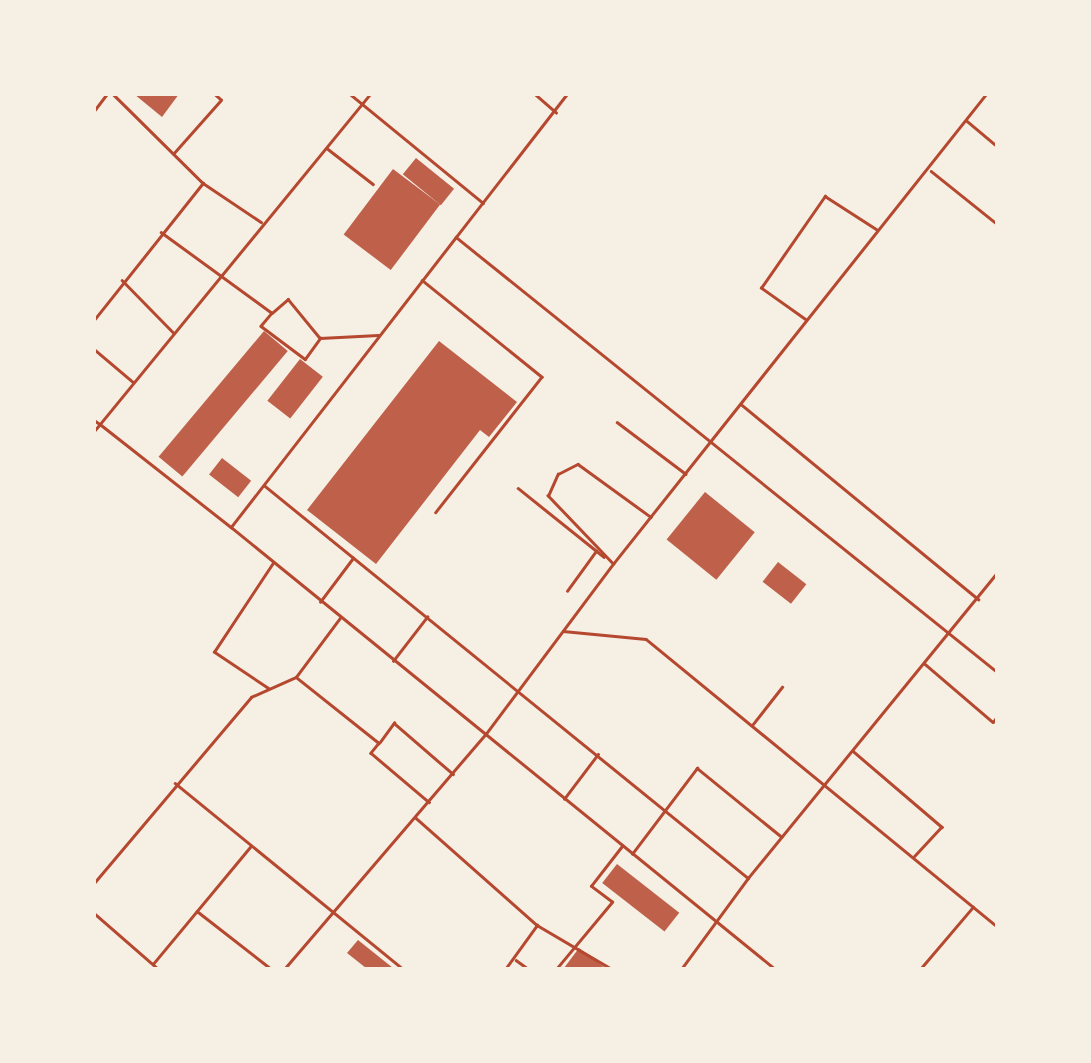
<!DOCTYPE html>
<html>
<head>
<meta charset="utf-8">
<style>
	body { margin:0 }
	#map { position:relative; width:1091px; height:1063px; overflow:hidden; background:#f6efe4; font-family:"Source Serif 4",serif }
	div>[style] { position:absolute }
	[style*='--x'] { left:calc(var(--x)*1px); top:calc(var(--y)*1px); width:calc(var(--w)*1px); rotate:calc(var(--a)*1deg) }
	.building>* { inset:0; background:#bf614a; transform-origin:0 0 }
	.service>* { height:2.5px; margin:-1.25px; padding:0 1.25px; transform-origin:1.25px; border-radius:1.25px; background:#b5482f }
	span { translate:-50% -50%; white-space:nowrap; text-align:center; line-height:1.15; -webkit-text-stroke:5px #f6efe4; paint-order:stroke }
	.frame { position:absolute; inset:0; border:96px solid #f6efe4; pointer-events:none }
</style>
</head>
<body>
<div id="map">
	<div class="building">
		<div style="clip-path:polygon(134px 94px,179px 94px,162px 117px)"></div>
		<div style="left:416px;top:158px;width:49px;height:21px;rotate:39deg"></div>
		<div style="left:393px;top:169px;width:59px;height:82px;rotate:37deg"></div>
		<div style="left:264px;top:331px;width:31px;height:164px;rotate:40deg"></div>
		<div style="clip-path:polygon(439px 341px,517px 402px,489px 437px,480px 430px,376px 564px,307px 510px)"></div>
		<div style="left:300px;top:359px;width:29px;height:53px;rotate:38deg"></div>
		<div style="left:222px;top:458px;width:37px;height:21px;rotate:38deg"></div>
		<div style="left:705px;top:492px;width:64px;height:61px;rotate:39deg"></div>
		<div style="left:778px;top:562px;width:36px;height:25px;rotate:38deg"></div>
		<div style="left:617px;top:864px;width:79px;height:24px;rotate:38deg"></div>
		<div style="clip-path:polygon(358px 940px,393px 968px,366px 968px,347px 953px)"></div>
		<div style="clip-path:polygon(579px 948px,605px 968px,564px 968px)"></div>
	</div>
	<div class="service">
		<div style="--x:113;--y:94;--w:127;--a:44.7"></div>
		<div style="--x:203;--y:183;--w:70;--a:33.9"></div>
		<div style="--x:350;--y:94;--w:172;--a:39.3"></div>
		<div style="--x:535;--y:94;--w:28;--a:41"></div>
		<div style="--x:94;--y:111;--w:21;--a:-53"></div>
		<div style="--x:967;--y:121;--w:38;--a:40"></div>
		<div style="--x:328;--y:149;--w:57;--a:37.9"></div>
		<div style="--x:173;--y:154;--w:72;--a:-48.4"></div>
		<div style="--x:221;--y:100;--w:9;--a:-139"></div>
		<div style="--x:931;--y:171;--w:83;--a:38.7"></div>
		<div style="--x:161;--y:232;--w:137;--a:36.1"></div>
		<div style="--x:272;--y:313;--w:17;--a:130"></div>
		<div style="--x:261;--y:326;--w:55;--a:36.9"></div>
		<div style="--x:305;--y:359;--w:26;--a:-54"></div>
		<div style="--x:320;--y:338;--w:58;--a:-3"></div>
		<div style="--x:456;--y:237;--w:181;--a:-52.2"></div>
		<div style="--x:122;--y:280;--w:73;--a:45.6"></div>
		<div style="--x:422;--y:280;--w:154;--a:38.9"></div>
		<div style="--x:542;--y:377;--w:172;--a:128.1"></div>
		<div style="--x:272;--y:313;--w:21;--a:-41"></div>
		<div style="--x:288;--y:299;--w:50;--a:50.6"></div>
		<div style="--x:94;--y:320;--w:175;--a:-51.5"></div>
		<div style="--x:806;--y:320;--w:55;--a:-144.6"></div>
		<div style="--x:761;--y:288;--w:112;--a:-55.2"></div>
		<div style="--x:825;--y:196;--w:61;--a:32.9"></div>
		<div style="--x:94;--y:349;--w:51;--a:40.2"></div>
		<div style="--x:742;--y:405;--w:306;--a:39.4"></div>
		<div style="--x:94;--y:420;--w:7;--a:34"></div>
		<div style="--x:100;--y:424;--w:426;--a:-50.7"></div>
		<div style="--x:617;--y:422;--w:86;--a:37"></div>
		<div style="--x:94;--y:431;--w:9;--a:-49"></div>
		<div style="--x:100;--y:424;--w:167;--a:38.2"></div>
		<div style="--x:231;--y:527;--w:700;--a:39.08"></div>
		<div style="--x:265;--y:486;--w:622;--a:39.06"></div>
		<div style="--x:518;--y:488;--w:110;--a:38.7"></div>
		<div style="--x:231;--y:527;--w:367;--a:-52.2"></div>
		<div style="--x:456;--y:237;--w:693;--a:38.79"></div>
		<div style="--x:612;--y:563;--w:93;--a:-133.7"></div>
		<div style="--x:548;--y:496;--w:24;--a:-66"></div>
		<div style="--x:558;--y:474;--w:22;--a:-27"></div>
		<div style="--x:578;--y:464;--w:90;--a:36"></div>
		<div style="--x:567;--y:591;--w:49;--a:-54.1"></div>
		<div style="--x:320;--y:602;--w:55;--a:-53.1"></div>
		<div style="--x:563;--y:631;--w:83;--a:5.5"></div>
		<div style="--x:646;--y:639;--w:452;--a:39.3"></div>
		<div style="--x:393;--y:661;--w:56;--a:-52.3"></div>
		<div style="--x:925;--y:664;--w:89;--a:40.5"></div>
		<div style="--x:993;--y:722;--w:5;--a:-53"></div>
		<div style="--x:296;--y:677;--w:74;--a:-53.3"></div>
		<div style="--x:269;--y:689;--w:66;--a:-146.1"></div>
		<div style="--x:214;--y:652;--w:107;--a:-56.5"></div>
		<div style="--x:753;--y:724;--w:47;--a:-51.9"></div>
		<div style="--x:380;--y:742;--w:24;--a:-54"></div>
		<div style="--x:394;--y:723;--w:78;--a:40.8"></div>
		<div style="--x:853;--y:751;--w:117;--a:40.5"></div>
		<div style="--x:942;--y:827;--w:40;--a:133"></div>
		<div style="--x:175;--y:783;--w:293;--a:39.2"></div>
		<div style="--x:564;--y:799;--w:56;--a:-52.9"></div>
		<div style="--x:416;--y:818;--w:162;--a:41.5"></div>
		<div style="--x:632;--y:854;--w:108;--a:-52.9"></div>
		<div style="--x:697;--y:768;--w:109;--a:39.1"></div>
		<div style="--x:94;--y:883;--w:243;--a:-49.8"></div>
		<div style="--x:251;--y:697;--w:49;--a:-24"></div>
		<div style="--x:296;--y:677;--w:106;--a:38.5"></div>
		<div style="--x:379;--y:743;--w:13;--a:129"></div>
		<div style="--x:371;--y:753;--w:76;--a:40.2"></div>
		<div style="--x:197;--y:911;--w:93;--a:38"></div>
		<div style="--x:94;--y:913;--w:84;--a:41.1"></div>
		<div style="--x:516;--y:960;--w:14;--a:36"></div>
		<div style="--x:153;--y:964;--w:153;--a:-50.3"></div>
		<div style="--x:285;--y:968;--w:307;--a:-49.4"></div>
		<div style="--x:485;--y:735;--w:214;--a:-53.2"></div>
		<div style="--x:613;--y:564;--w:600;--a:-51.56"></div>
		<div style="--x:506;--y:968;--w:53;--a:-54.2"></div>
		<div style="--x:537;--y:925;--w:85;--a:30.5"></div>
		<div style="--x:557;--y:968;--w:86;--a:-50.2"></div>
		<div style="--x:612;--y:902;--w:26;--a:-143"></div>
		<div style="--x:591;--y:886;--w:51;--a:-52.2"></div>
		<div style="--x:682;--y:968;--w:112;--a:-53.7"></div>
		<div style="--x:748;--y:878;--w:392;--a:-50.8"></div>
		<div style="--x:921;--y:968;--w:80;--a:-49.6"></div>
	</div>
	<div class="frame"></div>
</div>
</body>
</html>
